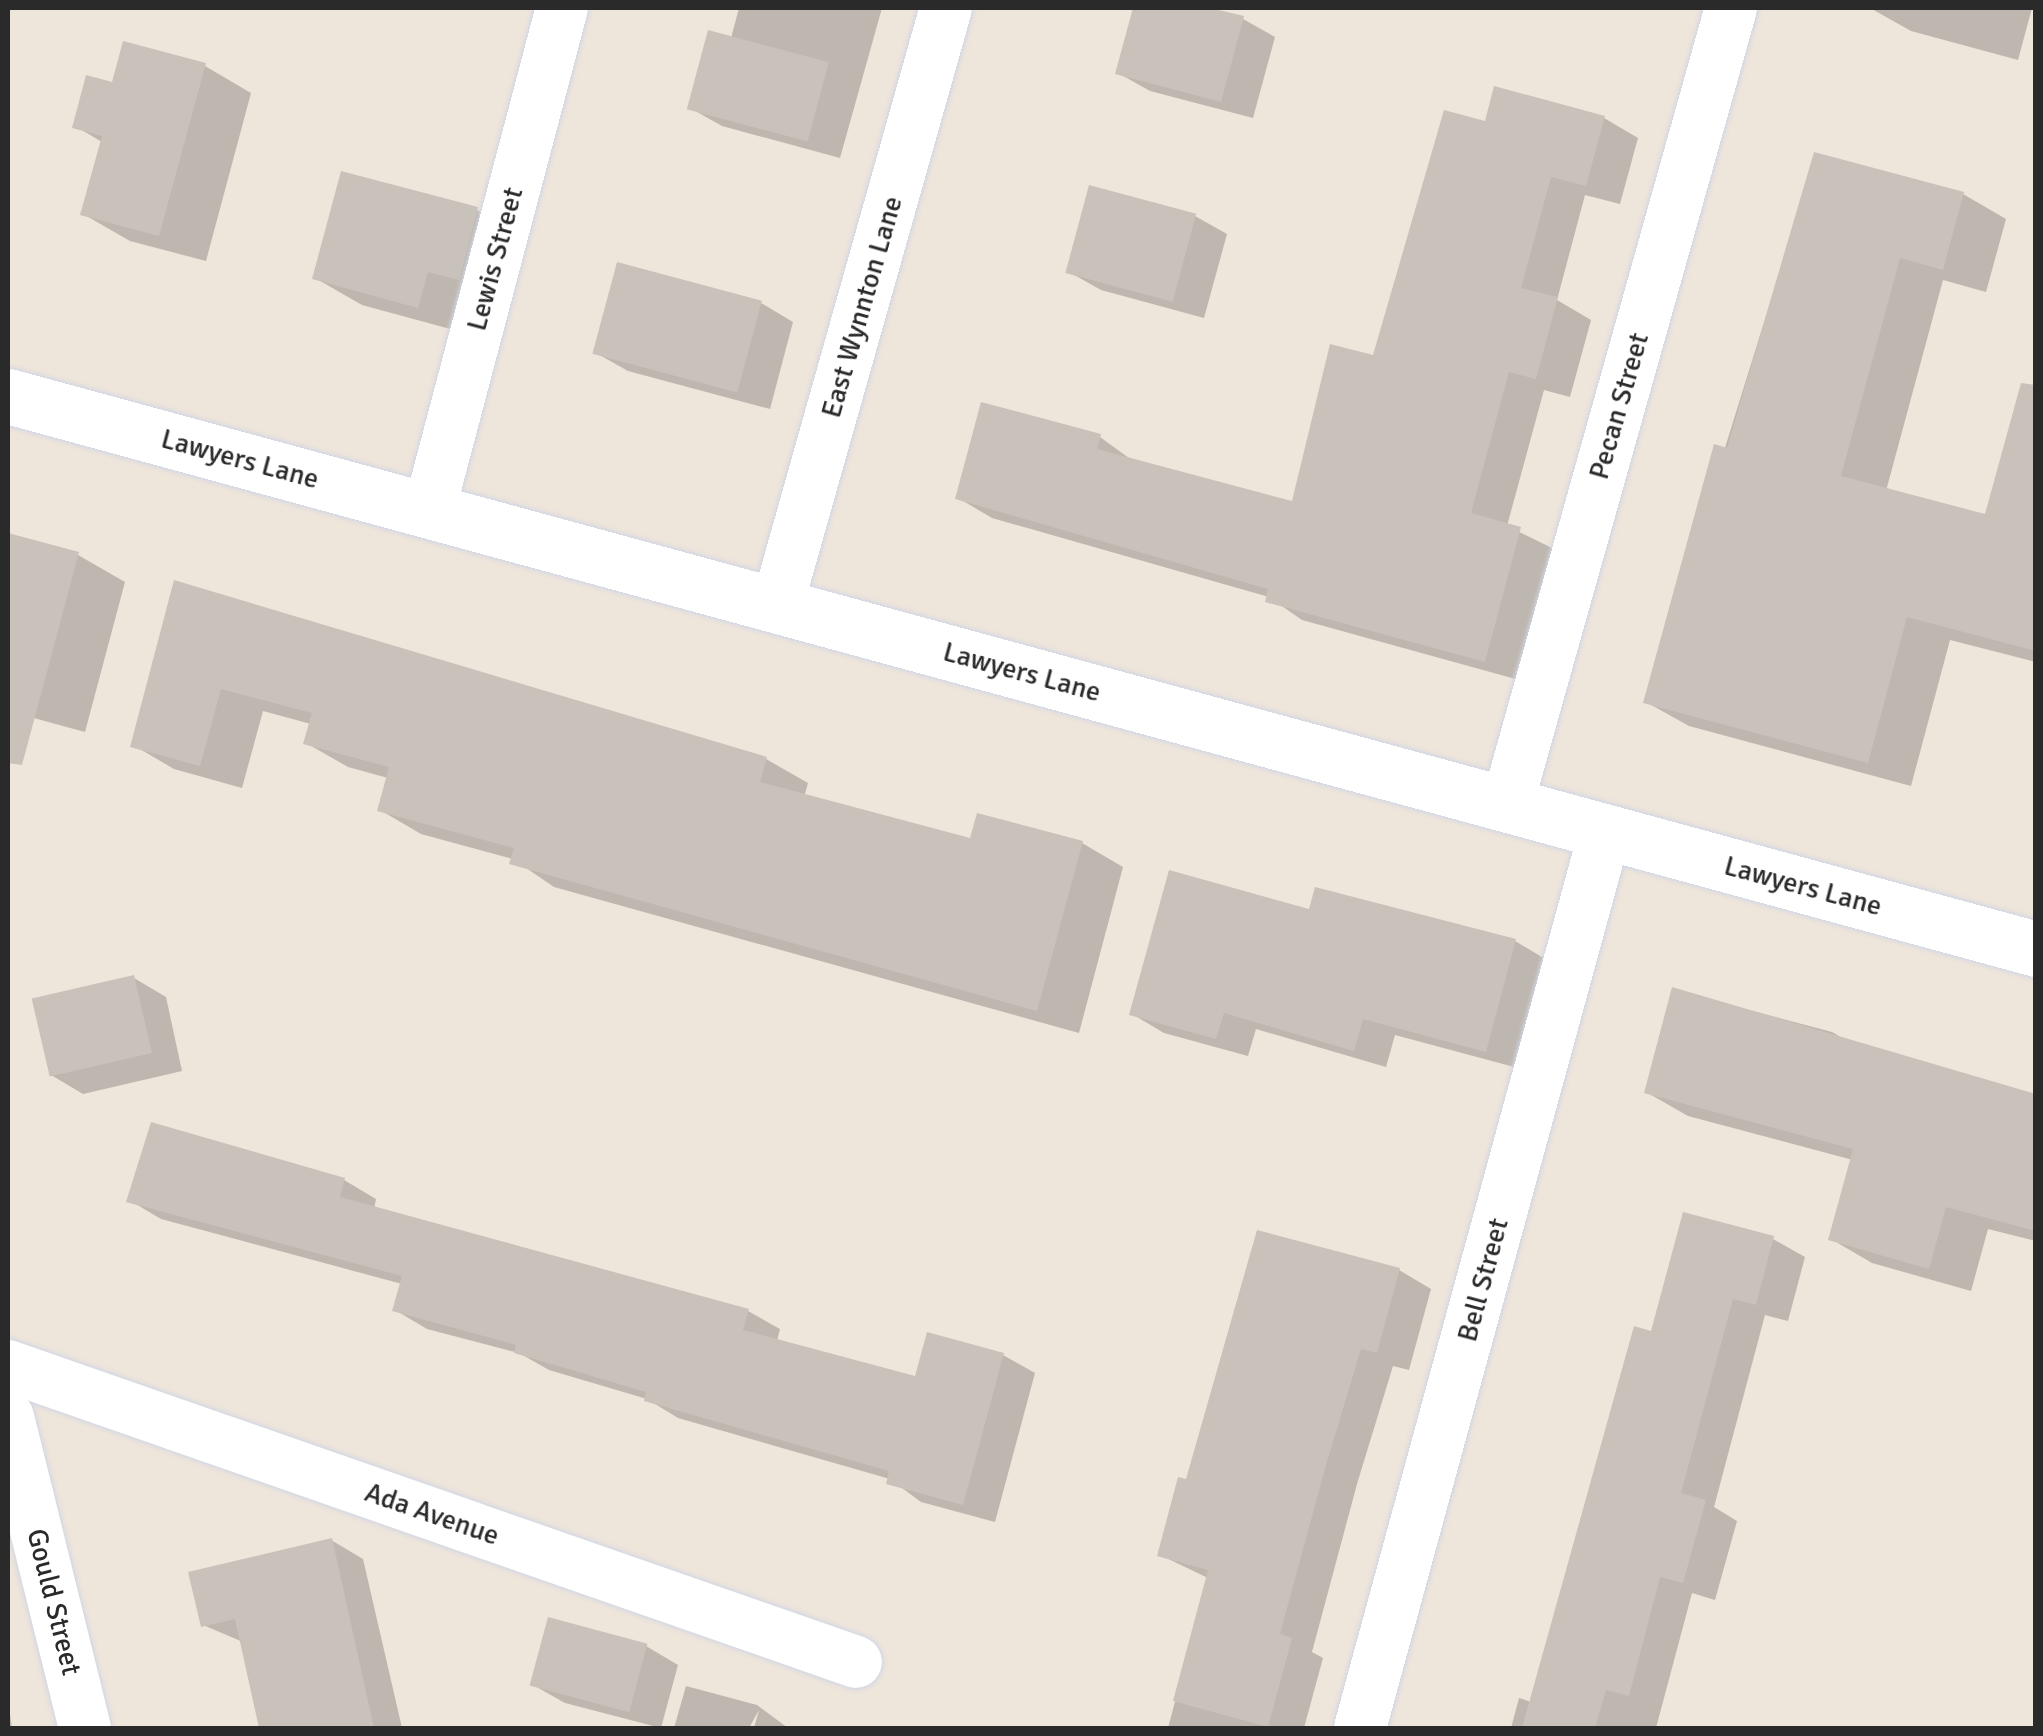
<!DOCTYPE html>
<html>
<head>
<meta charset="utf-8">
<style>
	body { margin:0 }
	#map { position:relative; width:2043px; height:1736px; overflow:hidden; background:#eee5db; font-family:Signika,sans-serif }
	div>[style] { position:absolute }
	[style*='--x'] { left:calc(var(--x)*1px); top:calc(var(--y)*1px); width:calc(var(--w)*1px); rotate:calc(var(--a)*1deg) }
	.shadow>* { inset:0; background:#0003 }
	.building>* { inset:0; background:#c9c2bb; transform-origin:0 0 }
	.roads { filter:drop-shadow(0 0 2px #d0d5e5) drop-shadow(0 0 2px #d0d5e5) }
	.minor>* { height:52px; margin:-26px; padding:0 26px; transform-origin:26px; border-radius:26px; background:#fff }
	.tertiary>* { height:55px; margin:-27.5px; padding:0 27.5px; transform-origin:27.5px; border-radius:27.5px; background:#fff }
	span { translate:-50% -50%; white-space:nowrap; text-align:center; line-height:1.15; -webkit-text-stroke:8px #fff; paint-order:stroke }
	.street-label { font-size:28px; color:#2a2a2a }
	.frame { position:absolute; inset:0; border:10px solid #2a2a2a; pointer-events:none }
</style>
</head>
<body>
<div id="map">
	<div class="shadow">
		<div style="clip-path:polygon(739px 8px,882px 8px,840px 158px,722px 126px,690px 108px,731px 38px)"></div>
		<div style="clip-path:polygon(1136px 8px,1201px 8px,1243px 19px,1275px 37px,1253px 118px,1150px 91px,1118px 73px)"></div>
		<div style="clip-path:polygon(1870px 8px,2032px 8px,2018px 60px,1911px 31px)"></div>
		<div style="clip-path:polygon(205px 66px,251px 93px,206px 261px,130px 241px,83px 214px,102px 142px,75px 126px,114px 85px)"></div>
		<div style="clip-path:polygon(1604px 118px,1638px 138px,1620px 204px,1585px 195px,1557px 300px,1591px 320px,1570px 397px,1544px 390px,1507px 526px,1554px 549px,1519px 680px,1302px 620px,1269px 597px,992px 518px,958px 498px,1100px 437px,1133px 461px,1294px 504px,1375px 358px,1487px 124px)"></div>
		<div style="clip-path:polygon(1816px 155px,1963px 194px,2006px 219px,1986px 292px,1943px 280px,1886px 491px,1987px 518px,2036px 441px,2036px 662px,1950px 640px,1911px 786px,1689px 726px,1646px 702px)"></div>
		<div style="clip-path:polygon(477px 210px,524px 237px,465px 333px,362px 305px,315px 278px)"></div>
		<div style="clip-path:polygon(1195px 216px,1227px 234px,1204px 318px,1101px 290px,1069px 272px)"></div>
		<div style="clip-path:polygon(761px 303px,793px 322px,770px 409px,628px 371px,596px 353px)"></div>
		<div style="clip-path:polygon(8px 536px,78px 555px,125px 582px,85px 732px,8px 711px)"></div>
		<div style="clip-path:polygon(176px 583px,766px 759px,808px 783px,804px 797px,972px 842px,1082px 843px,1123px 867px,1079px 1033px,554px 887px,513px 859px,421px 834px,380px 810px,388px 778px,348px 767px,306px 743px,311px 724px,263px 711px,242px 788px,174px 769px,133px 745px)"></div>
		<div style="clip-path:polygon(1311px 912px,1515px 941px,1547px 960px,1518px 1068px,1395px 1035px,1386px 1067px,1256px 1029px,1248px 1056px,1164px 1033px,1132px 1014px)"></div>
		<div style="clip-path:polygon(134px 978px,166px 997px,182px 1071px,83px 1094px,51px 1075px)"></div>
		<div style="clip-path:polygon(1674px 990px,1832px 1032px,1858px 1047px,2036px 1101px,2036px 1241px,1988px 1229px,1971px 1291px,1872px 1263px,1831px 1239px,1853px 1160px,1688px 1116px,1646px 1092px)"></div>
		<div style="clip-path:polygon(153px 1126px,344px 1180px,376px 1199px,374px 1209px,748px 1311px,780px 1329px,777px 1341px,917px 1379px,1003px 1355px,1035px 1373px,995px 1522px,921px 1502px,890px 1479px,678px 1418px,647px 1399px,549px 1370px,519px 1353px,427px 1329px,395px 1310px,402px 1284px,161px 1219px,129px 1200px)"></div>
		<div style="clip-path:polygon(1684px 1215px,1773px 1239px,1805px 1257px,1788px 1321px,1765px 1315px,1714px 1507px,1737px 1521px,1715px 1600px,1692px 1593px,1656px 1728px,1511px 1728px,1519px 1698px,1531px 1702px,1652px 1334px)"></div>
		<div style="clip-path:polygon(1399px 1270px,1431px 1289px,1409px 1370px,1393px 1366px,1357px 1484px,1312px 1652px,1323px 1658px,1304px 1728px,1168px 1728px,1208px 1578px,1160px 1555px,1188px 1482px)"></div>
		<div style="clip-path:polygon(331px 1540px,363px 1559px,402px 1728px,263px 1728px,243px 1642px,203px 1625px)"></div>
		<div style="clip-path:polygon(646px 1646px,678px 1665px,661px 1728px,565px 1703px,533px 1685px)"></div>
		<div style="clip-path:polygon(686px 1686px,757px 1705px,788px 1728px,754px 1728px,759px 1710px,749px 1728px,674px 1728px)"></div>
		<div style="clip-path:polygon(8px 1701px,12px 1728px,8px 1728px)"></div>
	</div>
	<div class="building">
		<div style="clip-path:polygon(1133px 8px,1210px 8px,1244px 16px,1221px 102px,1115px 74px)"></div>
		<div style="left:708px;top:30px;width:125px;height:82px;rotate:15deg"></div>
		<div style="clip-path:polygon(123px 41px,206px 63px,159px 236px,80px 215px,102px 136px,72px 128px,86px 75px,112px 82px)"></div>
		<div style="clip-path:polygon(1494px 86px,1605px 116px,1586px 186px,1551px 177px,1521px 288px,1558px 297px,1536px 379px,1509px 372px,1471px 513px,1521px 527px,1485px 662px,1265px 602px,1268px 589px,955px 499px,981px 402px,1101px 434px,1097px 449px,1292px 501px,1330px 344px,1373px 355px,1444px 110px,1485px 121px)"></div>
		<div style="clip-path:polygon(1814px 152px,1964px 192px,1943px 270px,1900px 258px,1841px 476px,1985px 514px,2021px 383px,2036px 385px,2036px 651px,1907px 617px,1868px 763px,1643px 703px,1714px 444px,1727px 448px)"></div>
		<div style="clip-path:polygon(341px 171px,478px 207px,459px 280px,428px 272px,418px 308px,312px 279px)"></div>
		<div style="left:1089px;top:185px;width:111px;height:91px;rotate:15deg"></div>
		<div style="left:617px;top:262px;width:150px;height:95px;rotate:15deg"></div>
		<div style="clip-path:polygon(8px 533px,79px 552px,22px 765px,8px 763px)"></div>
		<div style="clip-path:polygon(174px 580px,767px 757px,760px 782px,970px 838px,977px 813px,1083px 841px,1037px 1011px,509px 864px,514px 848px,377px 811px,389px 767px,303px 744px,312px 713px,221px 689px,200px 766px,130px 747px)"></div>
		<div style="clip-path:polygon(1169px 870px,1309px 909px,1315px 887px,1516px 939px,1486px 1052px,1363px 1019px,1354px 1051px,1224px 1013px,1216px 1039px,1129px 1015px)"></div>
		<div style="left:134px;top:975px;width:80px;height:105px;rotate:77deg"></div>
		<div style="clip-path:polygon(1672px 987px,2036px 1094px,2036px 1231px,1946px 1207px,1929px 1269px,1828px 1240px,1853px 1149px,1644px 1093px)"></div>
		<div style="clip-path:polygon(151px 1122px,345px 1178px,340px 1197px,749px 1309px,743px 1330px,915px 1376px,927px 1332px,1004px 1353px,963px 1505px,886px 1484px,889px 1471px,644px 1401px,646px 1392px,514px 1353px,516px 1345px,392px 1311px,402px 1276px,126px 1202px)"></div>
		<div style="clip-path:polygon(1683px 1212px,1774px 1236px,1756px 1305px,1733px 1299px,1681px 1493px,1706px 1500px,1683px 1583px,1660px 1577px,1629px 1696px,1606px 1690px,1595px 1728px,1522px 1728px,1634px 1326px,1651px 1331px)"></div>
		<div style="clip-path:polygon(1257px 1230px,1400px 1268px,1377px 1353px,1361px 1349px,1326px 1465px,1280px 1634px,1292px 1638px,1268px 1727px,1173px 1701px,1208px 1570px,1157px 1556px,1178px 1477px,1186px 1479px)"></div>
		<div style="clip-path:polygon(332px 1538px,374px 1728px,259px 1728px,235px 1619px,201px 1627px,188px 1572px)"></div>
		<div style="left:548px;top:1617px;width:103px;height:71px;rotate:15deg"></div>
	</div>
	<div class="roads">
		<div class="minor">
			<div style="--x:429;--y:511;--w:520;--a:-75.19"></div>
			<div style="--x:777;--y:606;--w:621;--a:-74.22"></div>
			<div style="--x:1507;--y:805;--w:828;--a:-74.3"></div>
			<div style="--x:8;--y:1366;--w:898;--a:19.24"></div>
			<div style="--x:8;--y:1417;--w:320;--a:76.1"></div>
			<div style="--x:1360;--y:1728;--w:929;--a:-74.71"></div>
		</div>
		<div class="tertiary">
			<div style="--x:8;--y:396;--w:2102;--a:15.25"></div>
		</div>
	</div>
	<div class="street-label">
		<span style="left:495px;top:259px;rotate:-75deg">Lewis Street</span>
		<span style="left:862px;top:307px;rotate:-74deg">East Wynnton Lane</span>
		<span style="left:1619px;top:406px;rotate:-74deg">Pecan Street</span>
		<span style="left:240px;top:459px;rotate:15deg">Lawyers Lane</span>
		<span style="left:1022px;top:672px;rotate:15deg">Lawyers Lane</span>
		<span style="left:1803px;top:886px;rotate:15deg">Lawyers Lane</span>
		<span style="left:1483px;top:1280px;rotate:-75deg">Bell Street</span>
		<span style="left:432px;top:1514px;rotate:19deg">Ada Avenue</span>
		<span style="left:54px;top:1602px;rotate:76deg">Gould Street</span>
	</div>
	<div class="frame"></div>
</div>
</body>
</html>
